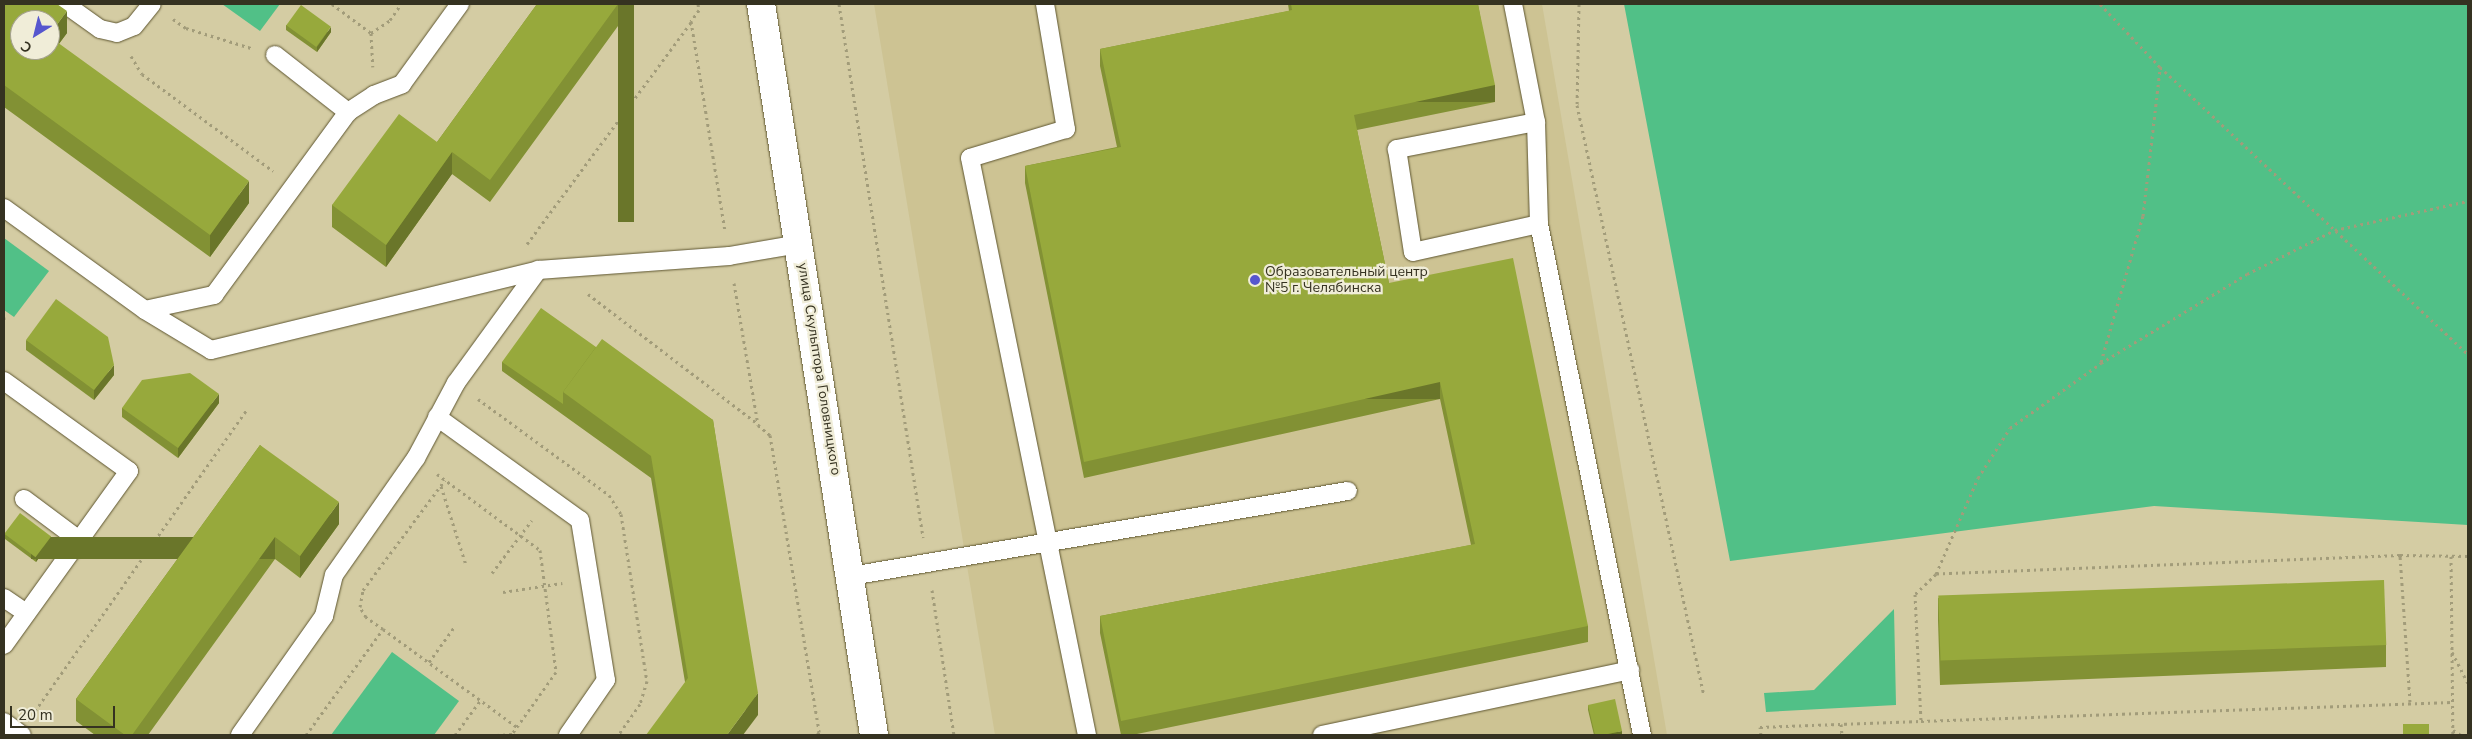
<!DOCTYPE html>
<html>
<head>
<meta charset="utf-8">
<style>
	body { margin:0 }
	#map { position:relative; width:2472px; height:739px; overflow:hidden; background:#d4cca3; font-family:"Nunito Sans",sans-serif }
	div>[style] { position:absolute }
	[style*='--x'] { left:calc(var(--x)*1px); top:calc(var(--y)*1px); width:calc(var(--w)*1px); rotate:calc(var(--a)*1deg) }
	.built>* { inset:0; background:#cdc393 }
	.green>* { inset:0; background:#51c087 }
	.path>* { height:3px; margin-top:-1.5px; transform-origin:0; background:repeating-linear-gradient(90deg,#a29c7a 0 2.5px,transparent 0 6.5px) }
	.roads { filter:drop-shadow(0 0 1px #5e5631) drop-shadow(0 0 1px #5e5631) }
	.lane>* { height:18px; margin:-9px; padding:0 9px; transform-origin:9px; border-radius:9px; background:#fff }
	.street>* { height:28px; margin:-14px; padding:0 14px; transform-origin:14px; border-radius:14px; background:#fff }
	.wall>* { inset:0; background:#829134 }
	.shaded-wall>* { inset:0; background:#6a762a; transform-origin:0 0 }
	.building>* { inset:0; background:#97a93c; transform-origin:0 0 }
	.dots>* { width:14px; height:14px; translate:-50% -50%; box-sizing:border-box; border:2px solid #f0edd8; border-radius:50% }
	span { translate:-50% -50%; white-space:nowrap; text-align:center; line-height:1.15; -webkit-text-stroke:4.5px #f0edd8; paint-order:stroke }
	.poi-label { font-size:14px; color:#353221 }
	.left { translate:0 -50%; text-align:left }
	.street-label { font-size:14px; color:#353221 }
	.frame { position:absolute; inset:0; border:5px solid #353221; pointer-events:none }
	.north { position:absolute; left:10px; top:10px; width:50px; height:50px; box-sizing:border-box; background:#f0edd8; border:1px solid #a5a28f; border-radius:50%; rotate:216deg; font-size:14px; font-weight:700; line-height:20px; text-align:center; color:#353221 }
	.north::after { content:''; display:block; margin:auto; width:18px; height:22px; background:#5656ce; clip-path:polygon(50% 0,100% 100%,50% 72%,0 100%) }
	.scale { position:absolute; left:10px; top:706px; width:105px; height:22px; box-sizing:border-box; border:2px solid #353221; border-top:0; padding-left:6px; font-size:15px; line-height:18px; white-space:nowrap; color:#353221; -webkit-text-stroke:4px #f0edd8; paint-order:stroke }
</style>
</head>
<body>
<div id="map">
	<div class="built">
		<div style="clip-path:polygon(874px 4px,1542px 4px,1667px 735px,995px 735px)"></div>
	</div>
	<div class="green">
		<div style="clip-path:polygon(222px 4px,280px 4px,260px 31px)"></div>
		<div style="clip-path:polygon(1624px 4px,2468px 4px,2468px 525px,2154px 506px,1730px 561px)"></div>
		<div style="clip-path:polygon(4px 238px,49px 271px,14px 317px,4px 310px)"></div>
		<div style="clip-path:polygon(1894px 609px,1896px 705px,1766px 712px,1764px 693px,1814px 690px)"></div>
		<div style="clip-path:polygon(392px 652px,459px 701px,434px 735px,331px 735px)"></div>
	</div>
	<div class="path">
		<div style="--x:332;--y:4;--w:49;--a:36.6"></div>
		<div style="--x:371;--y:33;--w:23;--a:-34"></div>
		<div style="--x:390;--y:20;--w:19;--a:-55"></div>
		<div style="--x:698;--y:4;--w:6;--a:81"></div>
		<div style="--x:699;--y:10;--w:14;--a:126"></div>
		<div style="--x:691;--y:21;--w:212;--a:80.8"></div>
		<div style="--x:839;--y:4;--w:540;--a:81.04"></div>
		<div style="--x:1579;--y:4;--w:101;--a:91.1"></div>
		<div style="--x:1577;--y:105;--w:604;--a:77.87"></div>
		<div style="--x:2100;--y:4;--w:87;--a:46.4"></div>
		<div style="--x:2160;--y:67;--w:421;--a:43"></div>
		<div style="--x:173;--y:19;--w:16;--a:35"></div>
		<div style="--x:186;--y:28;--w:68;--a:17.1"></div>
		<div style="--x:371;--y:33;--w:34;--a:87"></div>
		<div style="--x:131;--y:56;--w:21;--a:59"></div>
		<div style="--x:142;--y:74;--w:163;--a:36.5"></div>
		<div style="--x:527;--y:244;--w:276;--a:-53.5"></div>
		<div style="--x:734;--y:283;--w:144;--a:80.4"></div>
		<div style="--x:758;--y:425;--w:16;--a:40"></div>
		<div style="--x:770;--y:435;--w:301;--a:80.6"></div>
		<div style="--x:819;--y:732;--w:4;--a:124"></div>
		<div style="--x:588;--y:294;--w:214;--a:37.4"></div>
		<div style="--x:4;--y:317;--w:3;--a:90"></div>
		<div style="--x:2101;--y:362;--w:152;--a:-74"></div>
		<div style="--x:2143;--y:216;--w:149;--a:-83.4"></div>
		<div style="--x:478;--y:399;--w:162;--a:36.2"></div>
		<div style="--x:609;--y:495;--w:22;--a:58"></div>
		<div style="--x:621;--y:514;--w:169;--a:81.2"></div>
		<div style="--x:647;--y:681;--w:24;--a:107"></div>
		<div style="--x:640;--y:704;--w:38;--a:125"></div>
		<div style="--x:437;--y:474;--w:128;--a:36.4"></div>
		<div style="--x:540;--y:550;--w:123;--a:82.5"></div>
		<div style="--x:556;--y:672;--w:76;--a:125.4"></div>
		<div style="--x:512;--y:734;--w:15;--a:176"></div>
		<div style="--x:441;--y:486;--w:83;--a:72.4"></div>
		<div style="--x:2400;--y:555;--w:68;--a:0.8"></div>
		<div style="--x:2451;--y:556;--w:179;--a:89.4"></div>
		<div style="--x:492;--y:573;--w:66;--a:-53"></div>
		<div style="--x:1936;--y:574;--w:105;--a:-66.4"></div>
		<div style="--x:1978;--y:478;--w:59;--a:-57.4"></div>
		<div style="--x:2010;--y:428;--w:112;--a:-35.5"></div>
		<div style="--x:2101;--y:363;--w:171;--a:-31.4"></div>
		<div style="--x:2247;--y:274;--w:98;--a:-26.6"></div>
		<div style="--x:2335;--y:230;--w:136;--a:-12.3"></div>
		<div style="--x:932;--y:590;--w:147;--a:81.4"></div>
		<div style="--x:503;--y:592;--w:60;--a:-8.7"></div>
		<div style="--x:383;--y:629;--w:166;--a:36.2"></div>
		<div style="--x:2452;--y:652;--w:35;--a:63"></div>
		<div style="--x:429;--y:662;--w:44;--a:-54.2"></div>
		<div style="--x:2410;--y:702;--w:147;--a:-93.9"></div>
		<div style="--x:2400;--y:555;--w:464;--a:177.7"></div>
		<div style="--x:1936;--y:574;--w:29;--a:136"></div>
		<div style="--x:1915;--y:594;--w:127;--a:87.3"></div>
		<div style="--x:1921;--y:721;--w:531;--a:-2.05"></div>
		<div style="--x:35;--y:711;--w:367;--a:-54.9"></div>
		<div style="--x:1841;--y:724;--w:11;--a:85"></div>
		<div style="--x:2453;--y:730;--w:9;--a:32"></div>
		<div style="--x:306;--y:735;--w:131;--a:-54"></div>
		<div style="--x:383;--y:629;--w:21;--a:-145"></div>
		<div style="--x:366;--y:617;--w:12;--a:-121"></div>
		<div style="--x:360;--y:607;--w:17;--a:-80"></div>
		<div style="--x:363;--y:590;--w:137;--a:-53.3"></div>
		<div style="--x:455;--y:735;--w:42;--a:-53.7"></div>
		<div style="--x:1761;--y:735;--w:8;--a:-97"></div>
		<div style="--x:1760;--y:727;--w:161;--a:-2.1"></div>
	</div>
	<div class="roads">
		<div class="lane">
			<div style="--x:65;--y:4;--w:43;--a:35.5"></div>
			<div style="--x:100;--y:29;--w:17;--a:13"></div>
			<div style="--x:117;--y:33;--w:18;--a:-22"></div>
			<div style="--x:134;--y:26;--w:28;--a:-51"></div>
			<div style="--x:1045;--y:4;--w:127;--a:80.5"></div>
			<div style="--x:1066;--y:129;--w:100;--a:163.2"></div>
			<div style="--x:970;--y:158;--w:589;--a:78.54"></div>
			<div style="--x:1513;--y:4;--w:120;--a:79"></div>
			<div style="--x:1536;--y:122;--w:102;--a:88.3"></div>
			<div style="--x:1539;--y:224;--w:521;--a:78.6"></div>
			<div style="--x:275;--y:55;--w:93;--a:38"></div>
			<div style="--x:1536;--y:122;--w:142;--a:169"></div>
			<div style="--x:1397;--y:149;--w:104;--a:81.2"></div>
			<div style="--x:1413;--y:252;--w:129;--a:-12.5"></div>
			<div style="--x:4;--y:208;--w:174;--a:35.9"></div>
			<div style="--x:145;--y:310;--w:77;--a:31.2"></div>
			<div style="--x:211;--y:350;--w:337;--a:-13.7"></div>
			<div style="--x:538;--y:270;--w:192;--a:-4.2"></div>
			<div style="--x:729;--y:256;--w:72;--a:-9.6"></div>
			<div style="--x:145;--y:310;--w:71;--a:-12.3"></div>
			<div style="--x:214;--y:295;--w:227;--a:-53.8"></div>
			<div style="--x:348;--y:112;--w:31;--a:-33"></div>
			<div style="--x:374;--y:95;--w:30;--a:-21"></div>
			<div style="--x:402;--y:84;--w:99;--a:-54.1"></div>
			<div style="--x:4;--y:381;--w:154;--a:35.8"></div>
			<div style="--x:129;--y:471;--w:214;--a:125.7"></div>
			<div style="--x:437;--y:417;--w:176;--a:35.8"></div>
			<div style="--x:580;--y:520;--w:162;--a:80.8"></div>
			<div style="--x:606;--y:680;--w:67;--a:124.6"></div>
			<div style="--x:24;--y:499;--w:69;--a:36.7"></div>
			<div style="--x:851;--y:576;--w:504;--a:-9.71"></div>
			<div style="--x:4;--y:598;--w:27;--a:34"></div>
			<div style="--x:4;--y:722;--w:22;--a:36"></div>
			<div style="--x:240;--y:735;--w:146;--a:-54.8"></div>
			<div style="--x:324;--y:616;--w:42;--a:-76.3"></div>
			<div style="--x:334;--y:575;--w:143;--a:-55"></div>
			<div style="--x:416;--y:458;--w:85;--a:-61.9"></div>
			<div style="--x:456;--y:383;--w:140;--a:-54"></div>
			<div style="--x:1322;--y:735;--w:315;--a:-11.9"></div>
		</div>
		<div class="street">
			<div style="--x:761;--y:4;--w:740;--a:81.21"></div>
		</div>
	</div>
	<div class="wall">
		<div style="clip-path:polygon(4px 4px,67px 33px,59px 44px,249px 203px,210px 257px,4px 107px)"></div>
		<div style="clip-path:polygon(537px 4px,634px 4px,490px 202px,452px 174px,386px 267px,332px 227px,332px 205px,437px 142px)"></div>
		<div style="clip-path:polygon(1288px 4px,1478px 4px,1495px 102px,1357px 130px,1389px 283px,1588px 626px,1588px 642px,1132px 735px,1121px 735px,1100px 633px,1100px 616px,1471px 545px,1440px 399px,1084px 478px,1025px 183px,1025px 166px,1117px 147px,1100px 66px,1100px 49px,1289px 11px)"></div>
		<div style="clip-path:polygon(286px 25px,331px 32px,317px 52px,286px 30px)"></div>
		<div style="clip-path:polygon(26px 340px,114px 375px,94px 400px,26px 350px)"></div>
		<div style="clip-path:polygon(596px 347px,713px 420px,758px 715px,685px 682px,651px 478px,502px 371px,502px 362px)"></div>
		<div style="clip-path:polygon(219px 403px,178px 458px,122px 417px,122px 408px)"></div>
		<div style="clip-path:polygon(260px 445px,339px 524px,300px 578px,275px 559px,148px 735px,95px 735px,76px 721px,76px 699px)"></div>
		<div style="clip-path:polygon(5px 534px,51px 541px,36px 562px,5px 539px)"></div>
		<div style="clip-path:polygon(1938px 598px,2386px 645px,2386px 667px,1940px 685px,1938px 620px)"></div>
		<div style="clip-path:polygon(1588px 705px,1622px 735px,1594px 735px,1588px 710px)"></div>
	</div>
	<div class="shaded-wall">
		<div style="left:618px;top:4px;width:16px;height:218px"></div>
		<div style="clip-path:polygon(67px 11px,67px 33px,48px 58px,50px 50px,50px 34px)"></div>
		<div style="clip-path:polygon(331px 27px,331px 32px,317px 52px,317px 47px)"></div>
		<div style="left:1495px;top:85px;width:17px;height:144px;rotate:90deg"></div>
		<div style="clip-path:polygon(452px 152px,452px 174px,386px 267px,386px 245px)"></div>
		<div style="clip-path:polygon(249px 181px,249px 203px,210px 257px,210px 235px)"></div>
		<div style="clip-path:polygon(114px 365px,114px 375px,94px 400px,94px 390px)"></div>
		<div style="left:1440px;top:382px;width:17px;height:365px;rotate:90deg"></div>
		<div style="clip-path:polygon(219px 394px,219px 403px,178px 458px,178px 448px)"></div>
		<div style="clip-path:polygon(339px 502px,339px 524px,300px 578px,300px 556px)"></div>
		<div style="clip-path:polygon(51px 536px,51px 541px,36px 562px,36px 557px)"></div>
		<div style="left:275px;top:537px;width:22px;height:244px;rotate:90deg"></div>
		<div style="clip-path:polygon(758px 693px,758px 715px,743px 735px,727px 735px)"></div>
		<div style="clip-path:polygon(1622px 731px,1622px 735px,1603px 735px)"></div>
	</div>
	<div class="building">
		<div style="clip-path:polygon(4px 4px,57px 4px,67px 11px,50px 34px,50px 20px,20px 20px,20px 50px,50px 50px,50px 37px,249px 181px,210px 235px,4px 85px)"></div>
		<div style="clip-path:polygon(537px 4px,618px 4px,490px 180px,452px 152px,386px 245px,332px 205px,399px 114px,437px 142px)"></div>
		<div style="clip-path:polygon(1291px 4px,1478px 4px,1495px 85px,1354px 115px,1389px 283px,1513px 258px,1588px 626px,1121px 721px,1100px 616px,1475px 544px,1440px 382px,1084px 462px,1025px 166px,1121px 147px,1100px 49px,1292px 10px)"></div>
		<div style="left:301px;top:5px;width:37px;height:25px;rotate:36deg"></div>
		<div style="clip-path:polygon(56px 299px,108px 337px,114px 365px,94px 390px,26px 340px)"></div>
		<div style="clip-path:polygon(541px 308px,596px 347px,563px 392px,563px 404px,502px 362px)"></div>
		<div style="clip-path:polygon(602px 339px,713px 420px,758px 693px,727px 735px,646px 735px,688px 678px,651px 456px,563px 392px)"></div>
		<div style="clip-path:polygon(190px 373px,219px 394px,178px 448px,122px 408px,142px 380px)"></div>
		<div style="clip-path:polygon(260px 445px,339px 502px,300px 556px,275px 537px,132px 735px,125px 735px,76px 699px)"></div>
		<div style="left:20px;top:513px;width:39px;height:26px;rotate:37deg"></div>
		<div style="left:2384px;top:580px;width:65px;height:446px;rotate:88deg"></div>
		<div style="clip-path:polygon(1615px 699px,1622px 731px,1603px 735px,1595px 735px,1588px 705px)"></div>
		<div style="left:2403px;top:724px;width:26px;height:11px"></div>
	</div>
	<div class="dots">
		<div style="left:1255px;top:280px;background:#5656ce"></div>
	</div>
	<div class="poi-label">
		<span class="left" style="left:1265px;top:280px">Образовательный центр<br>№5 г. Челябинска</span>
	</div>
	<div class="street-label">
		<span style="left:819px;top:369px;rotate:81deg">улица Скульптора Головницкого</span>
	</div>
	<div class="frame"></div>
	<div class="north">С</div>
	<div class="scale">20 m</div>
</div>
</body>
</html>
